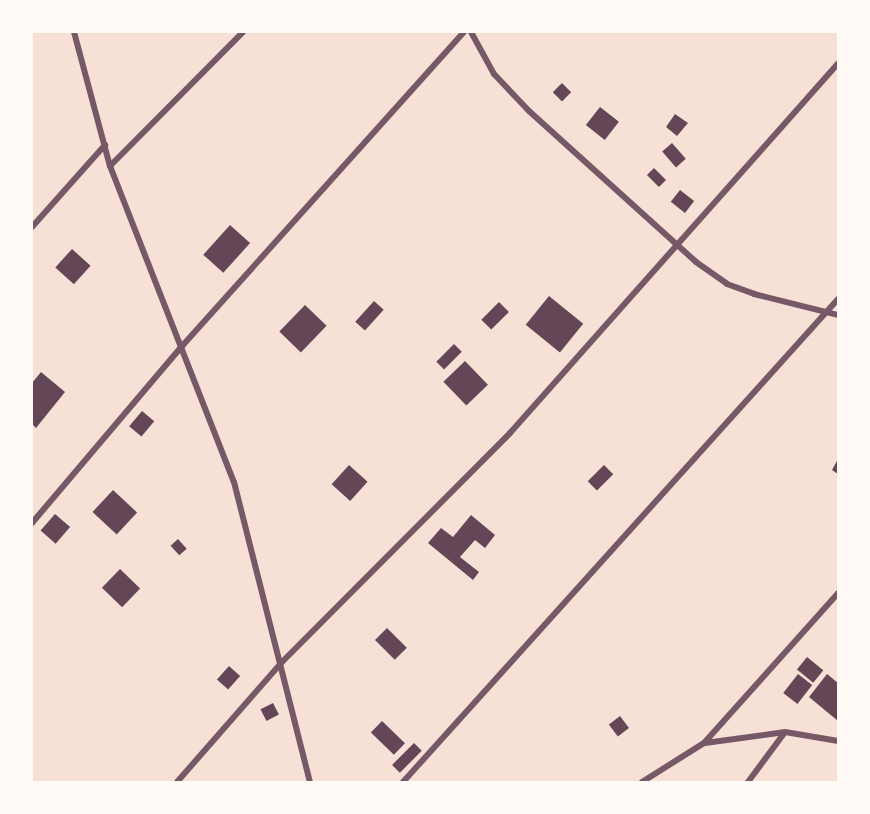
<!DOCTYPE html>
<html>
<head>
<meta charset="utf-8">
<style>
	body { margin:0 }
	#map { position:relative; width:870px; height:814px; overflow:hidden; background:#f7e1d7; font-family:Cabin,sans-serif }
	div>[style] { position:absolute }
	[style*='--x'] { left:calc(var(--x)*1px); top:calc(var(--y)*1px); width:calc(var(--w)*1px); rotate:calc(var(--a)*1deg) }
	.building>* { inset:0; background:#644757; transform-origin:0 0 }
	.minor>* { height:6px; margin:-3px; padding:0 3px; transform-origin:3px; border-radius:3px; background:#755966 }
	span { translate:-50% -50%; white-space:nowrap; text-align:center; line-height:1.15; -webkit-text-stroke:4.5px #fffaf5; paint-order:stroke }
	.frame { position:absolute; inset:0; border:33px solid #fffaf5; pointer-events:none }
</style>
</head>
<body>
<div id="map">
	<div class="building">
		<div style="left:562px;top:83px;width:13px;height:13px;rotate:45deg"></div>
		<div style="left:600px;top:107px;width:24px;height:23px;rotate:38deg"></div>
		<div style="clip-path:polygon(675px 114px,688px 123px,677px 136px,666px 127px)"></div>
		<div style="left:672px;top:143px;width:21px;height:13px;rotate:49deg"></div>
		<div style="left:654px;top:168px;width:17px;height:10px;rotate:45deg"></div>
		<div style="left:680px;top:190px;width:18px;height:15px;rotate:38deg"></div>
		<div style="left:230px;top:225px;width:27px;height:40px;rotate:42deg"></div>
		<div style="left:72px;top:249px;width:25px;height:25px;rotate:42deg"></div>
		<div style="left:549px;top:296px;width:44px;height:37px;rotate:39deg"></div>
		<div style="left:374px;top:301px;width:13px;height:28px;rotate:42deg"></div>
		<div style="left:499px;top:302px;width:14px;height:25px;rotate:45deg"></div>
		<div style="left:305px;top:305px;width:30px;height:37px;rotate:44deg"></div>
		<div style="left:454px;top:344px;width:11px;height:25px;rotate:45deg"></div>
		<div style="left:465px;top:361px;width:33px;height:30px;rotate:46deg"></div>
		<div style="clip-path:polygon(41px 372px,65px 392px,36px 428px,32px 424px,32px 383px)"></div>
		<div style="left:142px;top:411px;width:16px;height:20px;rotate:40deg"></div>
		<div style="clip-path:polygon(838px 459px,838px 474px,832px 470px)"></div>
		<div style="left:349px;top:465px;width:25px;height:26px;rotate:42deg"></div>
		<div style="left:604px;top:465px;width:13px;height:23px;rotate:45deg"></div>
		<div style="left:113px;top:490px;width:33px;height:30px;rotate:43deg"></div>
		<div style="left:55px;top:514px;width:20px;height:22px;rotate:41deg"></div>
		<div style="clip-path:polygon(471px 515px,495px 535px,485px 548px,475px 540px,460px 557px,479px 572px,473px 580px,428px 543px,441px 528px,453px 537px)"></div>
		<div style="left:178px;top:539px;width:13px;height:10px;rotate:48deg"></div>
		<div style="left:120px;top:569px;width:28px;height:26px;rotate:44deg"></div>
		<div style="left:387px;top:628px;width:28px;height:17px;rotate:45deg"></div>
		<div style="left:807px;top:657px;width:21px;height:16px;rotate:39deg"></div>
		<div style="left:229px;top:666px;width:15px;height:18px;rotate:42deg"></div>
		<div style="left:798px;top:674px;width:18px;height:24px;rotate:38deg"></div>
		<div style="clip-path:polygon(827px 674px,838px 683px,838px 721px,809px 697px)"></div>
		<div style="left:273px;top:703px;width:13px;height:14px;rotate:63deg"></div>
		<div style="left:620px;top:716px;width:15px;height:14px;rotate:53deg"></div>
		<div style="left:382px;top:721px;width:32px;height:16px;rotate:44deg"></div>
		<div style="left:414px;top:743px;width:11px;height:31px;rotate:45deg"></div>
	</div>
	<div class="minor">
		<div style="--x:74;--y:32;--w:139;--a:75"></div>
		<div style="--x:110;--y:166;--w:339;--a:68.6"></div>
		<div style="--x:234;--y:482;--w:309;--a:75.8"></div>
		<div style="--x:471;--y:32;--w:48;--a:61.3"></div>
		<div style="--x:494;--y:74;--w:51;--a:46.6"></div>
		<div style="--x:529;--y:111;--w:225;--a:42.1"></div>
		<div style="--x:696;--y:262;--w:38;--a:35"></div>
		<div style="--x:727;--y:284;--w:29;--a:20"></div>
		<div style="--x:754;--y:294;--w:87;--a:14"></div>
		<div style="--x:110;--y:166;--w:189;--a:-45.2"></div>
		<div style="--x:32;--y:227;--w:110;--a:-48.3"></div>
		<div style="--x:32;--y:523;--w:233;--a:-49.7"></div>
		<div style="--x:183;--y:345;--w:421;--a:-48.1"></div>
		<div style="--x:705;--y:743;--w:81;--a:-7.8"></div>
		<div style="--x:785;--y:732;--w:54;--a:9.6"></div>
		<div style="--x:177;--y:782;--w:159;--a:-48.8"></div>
		<div style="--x:282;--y:662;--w:323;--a:-45.1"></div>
		<div style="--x:510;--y:433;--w:494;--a:-48.4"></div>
		<div style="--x:403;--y:782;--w:650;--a:-47.99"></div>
		<div style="--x:642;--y:782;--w:73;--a:-32.2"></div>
		<div style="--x:704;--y:743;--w:201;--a:-48.2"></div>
		<div style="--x:748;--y:782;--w:62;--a:-53.5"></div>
	</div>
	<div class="frame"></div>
</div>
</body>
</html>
